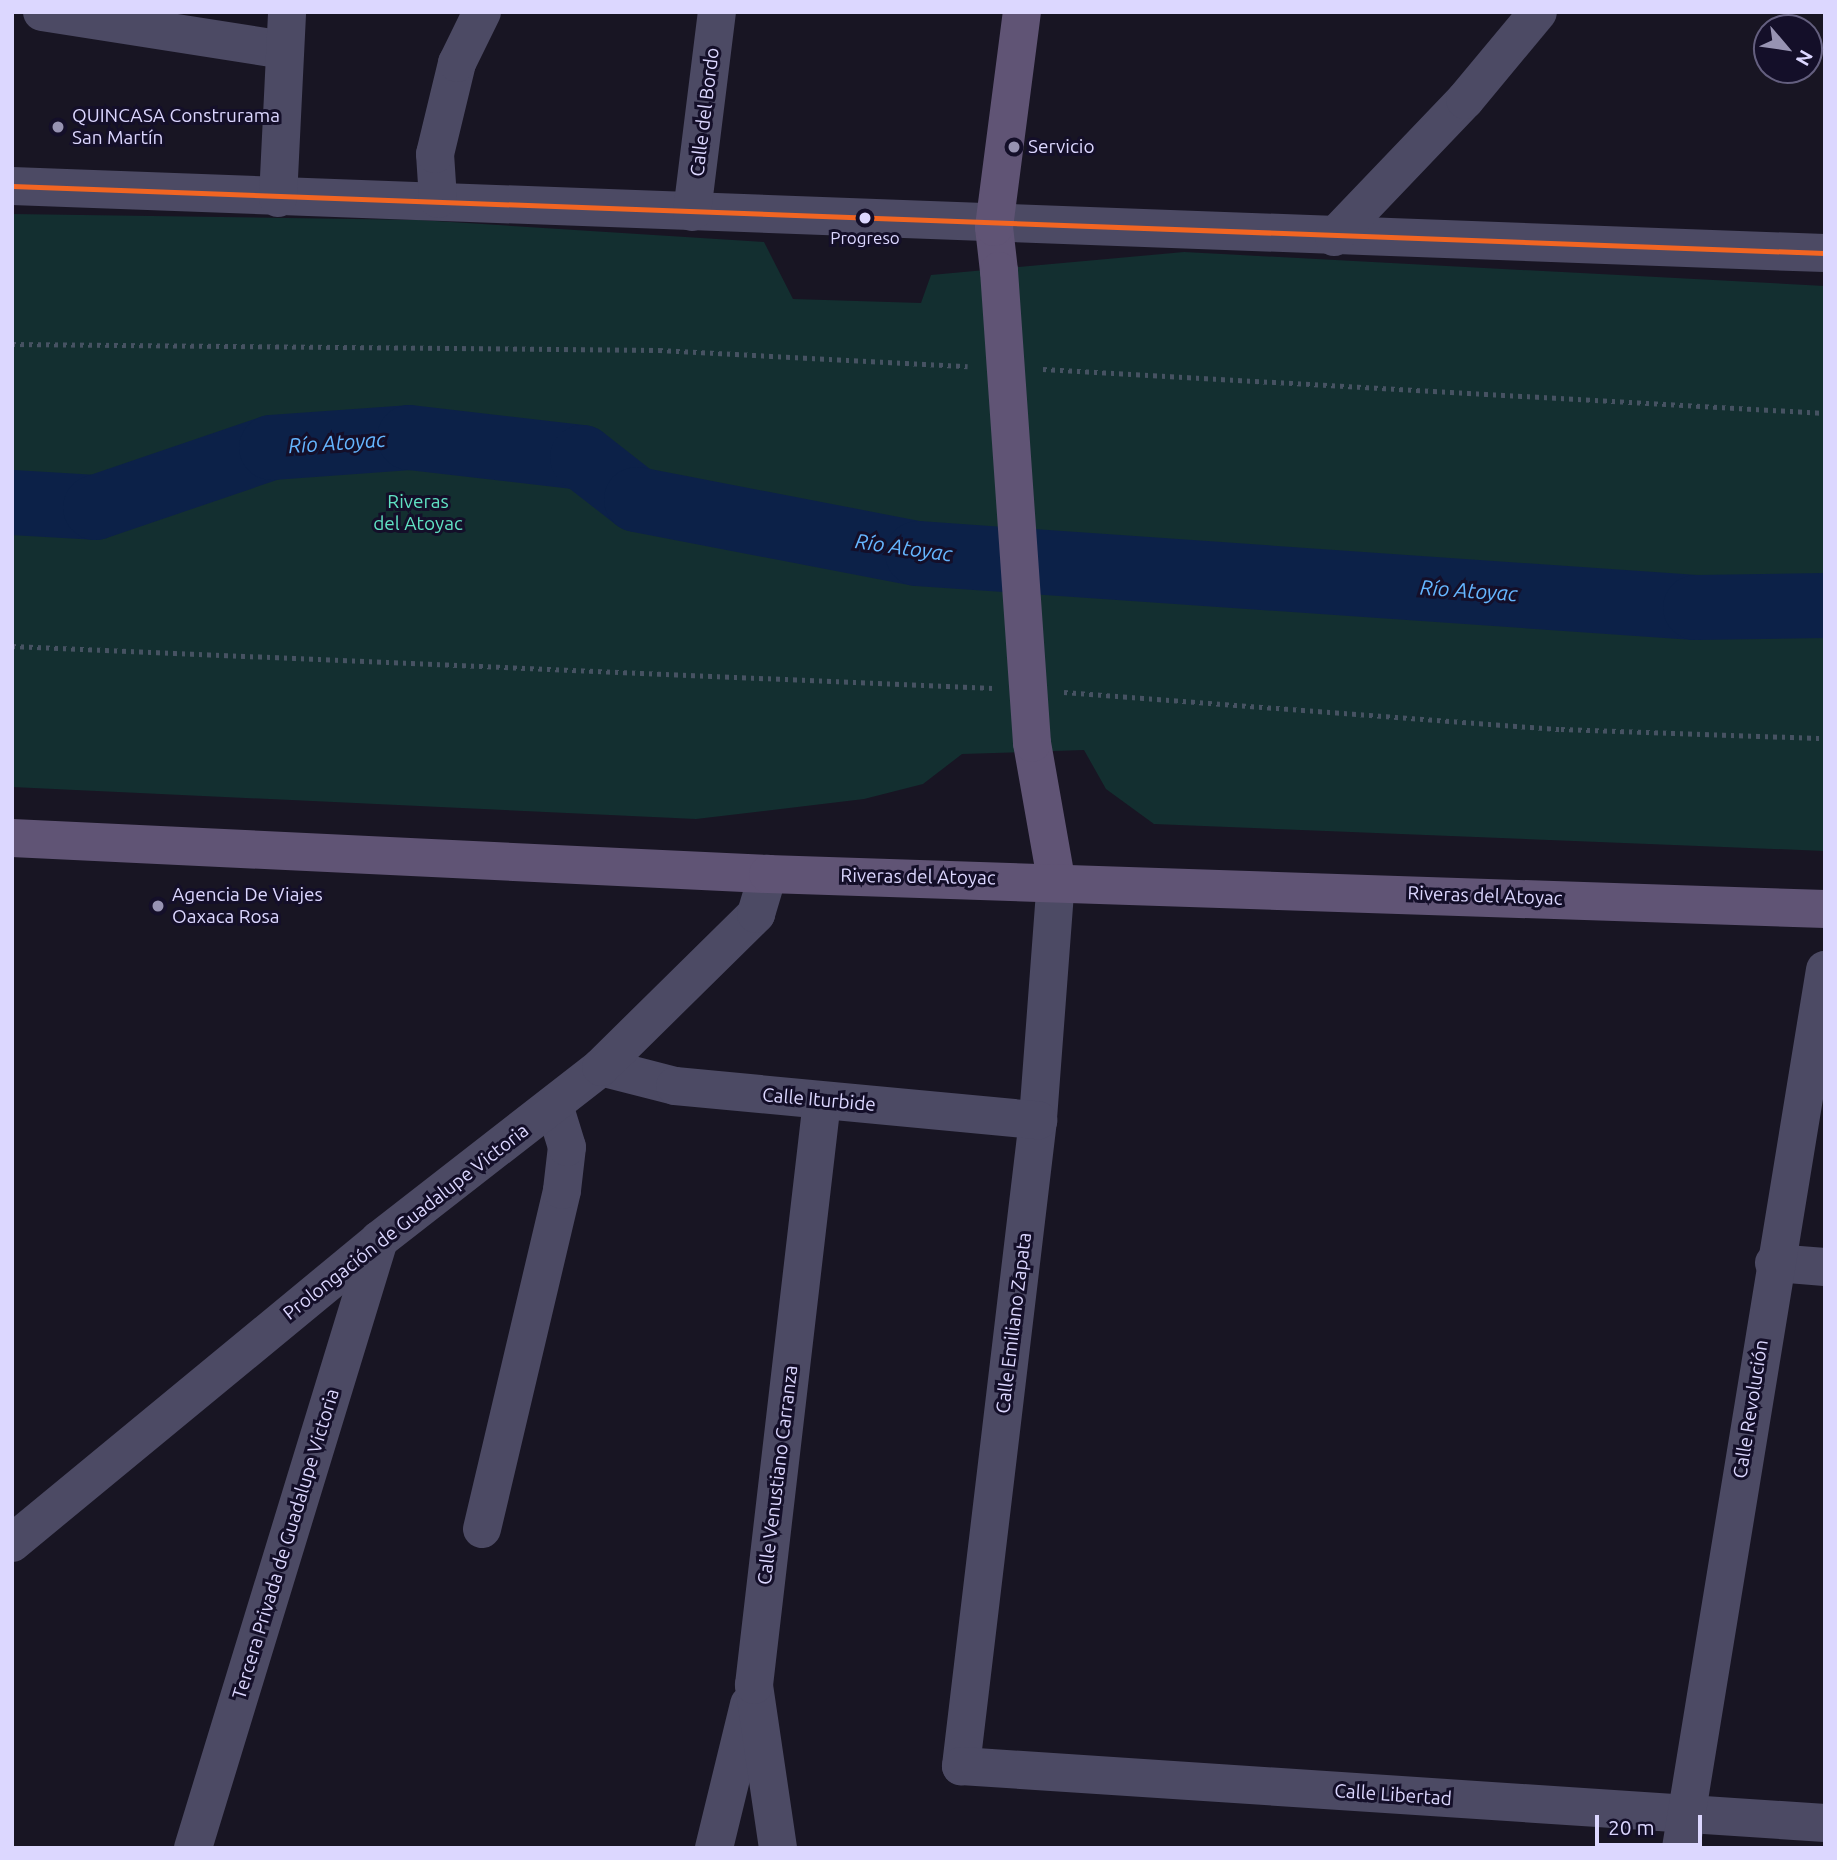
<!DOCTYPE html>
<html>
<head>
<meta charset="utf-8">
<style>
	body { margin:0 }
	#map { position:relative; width:1837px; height:1860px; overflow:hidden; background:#181523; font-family:Ubuntu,sans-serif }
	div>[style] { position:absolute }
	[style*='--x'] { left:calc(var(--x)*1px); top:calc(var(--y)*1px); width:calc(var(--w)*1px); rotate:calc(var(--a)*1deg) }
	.green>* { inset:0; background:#132f30 }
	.river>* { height:65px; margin:-32.5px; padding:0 32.5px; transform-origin:32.5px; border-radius:32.5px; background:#0c2148 }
	.path>* { height:4.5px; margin-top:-2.25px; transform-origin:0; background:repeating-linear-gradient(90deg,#465262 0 3.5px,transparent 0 8.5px) }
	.minor>* { height:38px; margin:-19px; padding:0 19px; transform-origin:19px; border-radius:19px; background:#4c4a64 }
	.major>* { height:38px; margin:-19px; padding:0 19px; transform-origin:19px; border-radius:19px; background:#605475 }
	.major-bridge>* { height:38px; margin:-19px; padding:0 19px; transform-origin:19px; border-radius:19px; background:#605475 }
	.bus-1>* { height:5px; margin:-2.5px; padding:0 2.5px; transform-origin:2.5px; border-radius:2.5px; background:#f26522 }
	.dots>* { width:19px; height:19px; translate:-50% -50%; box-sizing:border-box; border:4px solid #140f29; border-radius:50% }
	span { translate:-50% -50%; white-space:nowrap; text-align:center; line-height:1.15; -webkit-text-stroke:6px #140f29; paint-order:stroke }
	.bus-label { font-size:17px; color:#dcd7ff }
	.street-label { font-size:19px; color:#dcd7ff }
	.poi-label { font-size:19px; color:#dcd7ff }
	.left { translate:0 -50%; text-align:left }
	.park-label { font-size:19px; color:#60e2c3 }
	.water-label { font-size:21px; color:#65b6ff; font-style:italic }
	.frame { position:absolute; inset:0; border:14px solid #dcd7ff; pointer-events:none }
	.north { position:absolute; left:1753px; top:14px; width:70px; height:70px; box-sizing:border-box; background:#140f29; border:2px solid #645f7f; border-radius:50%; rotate:119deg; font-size:19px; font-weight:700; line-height:28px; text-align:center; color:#dcd7ff }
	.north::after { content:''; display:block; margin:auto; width:24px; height:32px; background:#9793b2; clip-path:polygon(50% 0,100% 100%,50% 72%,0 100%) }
	.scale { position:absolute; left:1595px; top:1815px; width:107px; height:32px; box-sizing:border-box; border:4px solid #dcd7ff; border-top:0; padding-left:9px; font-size:21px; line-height:24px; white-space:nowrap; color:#dcd7ff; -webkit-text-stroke:5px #140f29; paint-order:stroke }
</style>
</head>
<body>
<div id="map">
	<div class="green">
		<div style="clip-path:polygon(12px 214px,419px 220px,764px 242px,793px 299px,921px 303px,931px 275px,1184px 252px,1825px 286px,1825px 851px,1154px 824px,1106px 789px,1084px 750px,962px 754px,923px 784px,864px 799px,696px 819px,12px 787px)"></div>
	</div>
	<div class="river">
		<div style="--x:12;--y:502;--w:83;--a:3.4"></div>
		<div style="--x:95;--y:507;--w:186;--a:-18.8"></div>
		<div style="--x:271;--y:447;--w:138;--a:-4.1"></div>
		<div style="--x:409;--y:437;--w:174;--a:6.6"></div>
		<div style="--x:582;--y:457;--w:68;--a:37.9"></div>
		<div style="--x:636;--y:499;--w:286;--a:10.9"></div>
		<div style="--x:917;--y:553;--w:780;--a:3.97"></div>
		<div style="--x:1695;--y:607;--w:130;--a:-0.9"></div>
	</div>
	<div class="path">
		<div style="--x:12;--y:344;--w:647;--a:0.53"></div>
		<div style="--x:659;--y:350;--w:309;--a:3"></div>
		<div style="--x:1043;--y:369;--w:783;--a:3.22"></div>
		<div style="--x:12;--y:646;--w:982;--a:2.45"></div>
		<div style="--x:1064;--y:692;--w:498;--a:4.3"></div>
		<div style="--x:1561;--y:729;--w:264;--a:2"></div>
	</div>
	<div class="minor">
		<div style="--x:42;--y:12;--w:245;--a:8.9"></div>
		<div style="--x:12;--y:186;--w:1814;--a:2.12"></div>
		<div style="--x:278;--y:198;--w:186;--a:-87.2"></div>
		<div style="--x:438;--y:199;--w:45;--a:-93.8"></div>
		<div style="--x:435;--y:154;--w:94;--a:-76.4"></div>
		<div style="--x:457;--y:63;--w:57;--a:-63.9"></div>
		<div style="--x:692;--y:212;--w:202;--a:-82.9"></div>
		<div style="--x:1334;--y:237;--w:190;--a:-46.3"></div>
		<div style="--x:1465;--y:100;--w:114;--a:-50.3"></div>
		<div style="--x:1056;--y:879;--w:242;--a:94.3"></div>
		<div style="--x:1038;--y:1120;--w:651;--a:96.8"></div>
		<div style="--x:961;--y:1766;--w:866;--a:3.77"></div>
		<div style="--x:601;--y:1067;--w:76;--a:14.4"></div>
		<div style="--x:675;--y:1086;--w:365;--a:5.4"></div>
		<div style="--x:1774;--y:1263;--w:51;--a:4.5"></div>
		<div style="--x:482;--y:1529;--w:348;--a:-76.7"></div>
		<div style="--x:562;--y:1190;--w:43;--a:-83.4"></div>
		<div style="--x:567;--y:1147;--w:44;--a:-107.2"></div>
		<div style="--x:12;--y:1543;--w:476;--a:-39.5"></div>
		<div style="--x:379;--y:1240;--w:281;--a:-37.9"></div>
		<div style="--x:601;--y:1067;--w:218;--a:-44.6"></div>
		<div style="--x:756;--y:914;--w:42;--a:-73.3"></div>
		<div style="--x:193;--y:1848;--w:636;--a:-72.99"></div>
		<div style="--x:714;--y:1848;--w:148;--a:-76.3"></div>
		<div style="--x:778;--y:1848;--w:165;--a:-98.4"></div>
		<div style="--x:754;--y:1685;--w:588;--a:-83.36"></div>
		<div style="--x:1681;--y:1848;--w:890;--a:-80.69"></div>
	</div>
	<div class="major">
		<div style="--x:999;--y:271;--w:44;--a:-96.5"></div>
		<div style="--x:994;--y:227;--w:217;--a:-82.6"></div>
		<div style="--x:1032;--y:743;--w:138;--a:80"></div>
		<div style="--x:12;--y:838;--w:757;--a:2.73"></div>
		<div style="--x:768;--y:874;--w:1058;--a:1.9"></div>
	</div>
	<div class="major-bridge">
		<div style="--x:999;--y:271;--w:473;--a:86"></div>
	</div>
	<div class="bus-1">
		<div style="--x:12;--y:186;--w:1814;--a:2.12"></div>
	</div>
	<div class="dots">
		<div style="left:58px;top:127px;background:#9793b2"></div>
		<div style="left:1014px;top:147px;background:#9793b2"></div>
		<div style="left:865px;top:218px;background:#dcd7ff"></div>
		<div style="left:158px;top:906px;background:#9793b2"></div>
	</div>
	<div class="bus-label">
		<span style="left:865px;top:238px">Progreso</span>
	</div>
	<div class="street-label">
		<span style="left:705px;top:112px;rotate:-83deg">Calle del Bordo</span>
		<span style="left:918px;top:877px;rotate:1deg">Riveras del Atoyac</span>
		<span style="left:1485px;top:896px;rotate:2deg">Riveras del Atoyac</span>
		<span style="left:819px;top:1100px;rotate:5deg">Calle Iturbide</span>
		<span style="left:406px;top:1222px;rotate:-38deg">Prolongación de Guadalupe Victoria</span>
		<span style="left:1014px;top:1323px;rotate:-83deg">Calle Emiliano Zapata</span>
		<span style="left:1751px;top:1409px;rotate:-81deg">Calle Revolución</span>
		<span style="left:778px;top:1475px;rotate:-83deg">Calle Venustiano Carranza</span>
		<span style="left:286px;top:1544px;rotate:-73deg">Tercera Privada de Guadalupe Victoria</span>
		<span style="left:1393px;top:1795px;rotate:4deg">Calle Libertad</span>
	</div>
	<div class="poi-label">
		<span class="left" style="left:72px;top:127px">QUINCASA Construrama<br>San Martín</span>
		<span class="left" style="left:1028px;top:147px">Servicio</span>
		<span class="left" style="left:172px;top:906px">Agencia De Viajes<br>Oaxaca Rosa</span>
	</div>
	<div class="park-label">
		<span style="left:418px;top:513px">Riveras<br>del Atoyac</span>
	</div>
	<div class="water-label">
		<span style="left:337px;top:442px;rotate:-4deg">Río Atoyac</span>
		<span style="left:904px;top:547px;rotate:8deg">Río Atoyac</span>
		<span style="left:1469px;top:590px;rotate:4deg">Río Atoyac</span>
	</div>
	<div class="frame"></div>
	<div class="north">N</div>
	<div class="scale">20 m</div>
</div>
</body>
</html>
